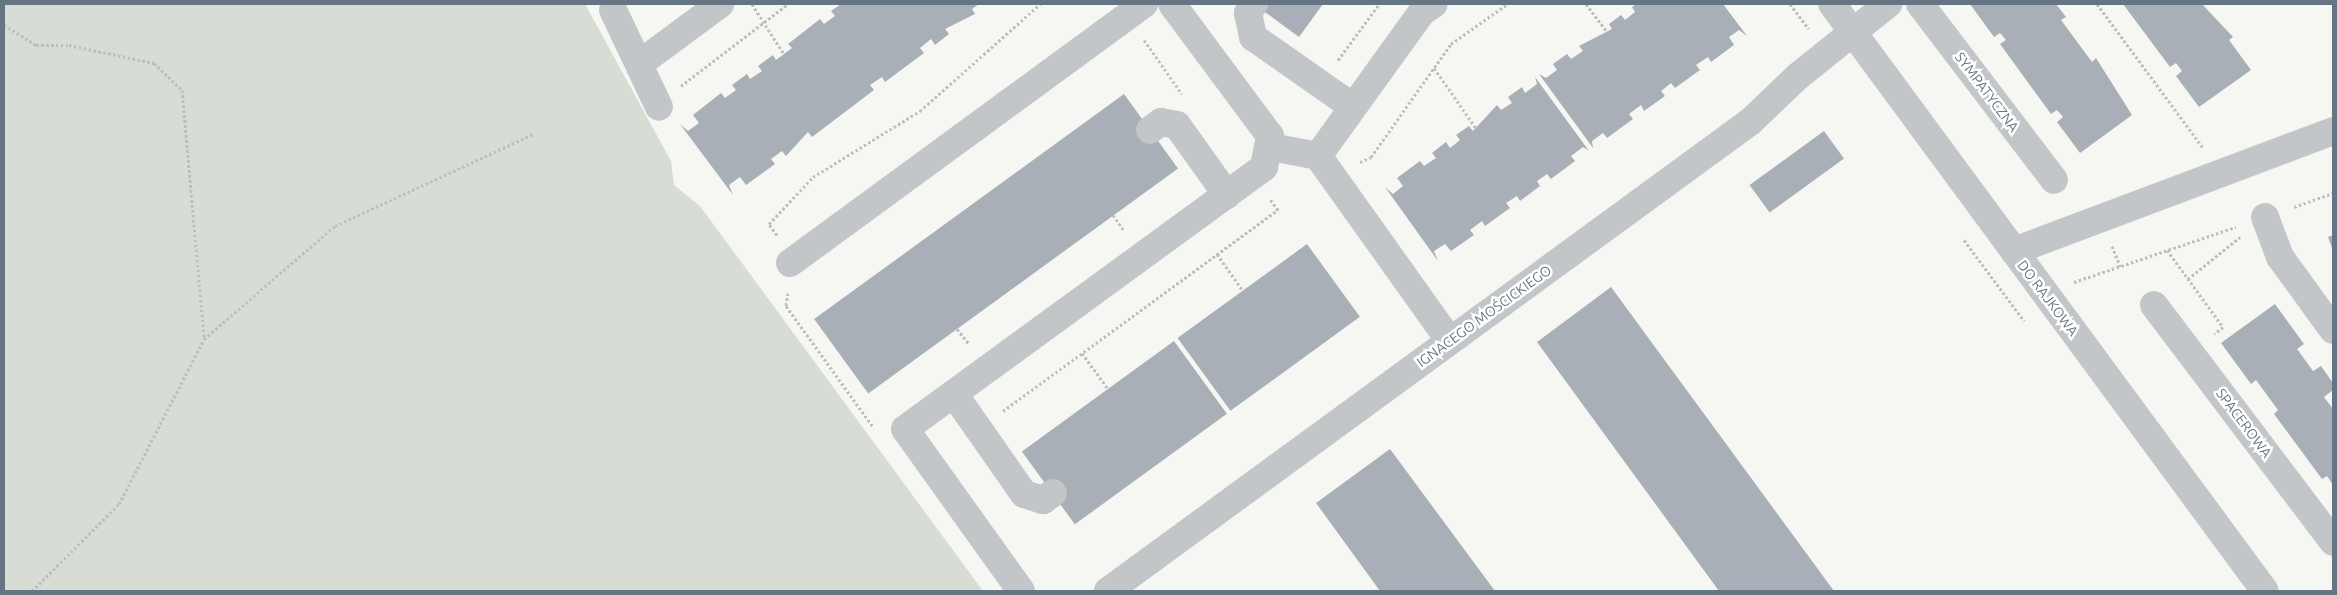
<!DOCTYPE html>
<html>
<head>
<meta charset="utf-8">
<style>
	body { margin:0 }
	#map { position:relative; width:2337px; height:595px; overflow:hidden; background:#f6f7f3; font-family:Ubuntu,sans-serif }
	div>[style] { position:absolute }
	[style*='--x'] { left:calc(var(--x)*1px); top:calc(var(--y)*1px); width:calc(var(--w)*1px); rotate:calc(var(--a)*1deg) }
	.green>* { inset:0; background:#d7ddd4 }
	.building>* { inset:0; background:#a8afb6; transform-origin:0 0 }
	.path>* { height:3px; margin-top:-1.5px; transform-origin:0; background:repeating-linear-gradient(90deg,#bcbec0 0 2.5px,transparent 0 5px) }
	.minor>* { height:28px; margin:-14px; padding:0 14px; transform-origin:14px; border-radius:14px; background:#c2c6c9 }
	span { translate:-50% -50%; white-space:nowrap; text-align:center; line-height:1.15; -webkit-text-stroke:5px #fff; paint-order:stroke }
	.street-label { font-size:14px; color:#657584 }
	.frame { position:absolute; inset:0; border:5px solid #657584; pointer-events:none }
</style>
</head>
<body>
<div id="map">
	<div class="green">
		<div style="clip-path:polygon(4px 4px,585px 4px,671px 161px,674px 185px,700px 206px,983px 591px,4px 591px)"></div>
	</div>
	<div class="building">
		<div style="clip-path:polygon(841px 4px,979px 4px,972px 9px,975px 14px,945px 29px,949px 34px,935px 45px,931px 39px,920px 48px,924px 53px,885px 82px,882px 77px,870px 85px,874px 90px,812px 137px,808px 132px,786px 156px,782px 151px,771px 159px,775px 164px,746px 185px,740px 177px,729px 185px,733px 195px,680px 124px,688px 131px,699px 123px,693px 115px,721px 93px,725px 98px,736px 90px,732px 85px,747px 74px,750px 79px,762px 71px,758px 66px,773px 55px,776px 60px,792px 48px,788px 44px,820px 19px,824px 24px,835px 16px,831px 11px)"></div>
		<div style="clip-path:polygon(1254px 4px,1323px 4px,1299px 37px)"></div>
		<div style="clip-path:polygon(1636px 4px,1723px 4px,1747px 36px,1739px 30px,1729px 37px,1734px 45px,1711px 62px,1708px 57px,1696px 65px,1700px 70px,1675px 88px,1671px 83px,1661px 91px,1665px 96px,1644px 111px,1641px 105px,1629px 114px,1633px 119px,1607px 138px,1603px 133px,1592px 141px,1593px 148px,1539px 74px,1546px 78px,1557px 70px,1553px 64px,1567px 54px,1571px 59px,1583px 51px,1579px 46px,1612px 29px,1609px 24px,1621px 15px,1625px 20px,1635px 12px,1632px 7px)"></div>
		<div style="clip-path:polygon(1970px 4px,2056px 4px,2066px 17px,2061px 20px,2092px 62px,2096px 58px,2132px 115px,2080px 153px,2057px 122px,2063px 117px,2057px 110px,2051px 114px,2000px 44px,2006px 40px,2000px 33px,1994px 37px)"></div>
		<div style="clip-path:polygon(2123px 4px,2202px 4px,2233px 37px,2229px 40px,2251px 70px,2199px 107px,2176px 76px,2182px 71px,2176px 63px,2170px 67px)"></div>
		<div style="clip-path:polygon(1535px 77px,1589px 151px,1583px 147px,1571px 156px,1575px 161px,1551px 179px,1547px 174px,1537px 181px,1540px 186px,1520px 201px,1517px 196px,1506px 203px,1510px 208px,1485px 226px,1482px 221px,1470px 230px,1474px 235px,1451px 251px,1445px 244px,1434px 251px,1438px 261px,1385px 187px,1393px 194px,1403px 186px,1397px 178px,1420px 161px,1424px 166px,1436px 158px,1432px 153px,1446px 142px,1450px 148px,1460px 140px,1456px 135px,1469px 126px,1473px 131px,1497px 105px,1501px 110px,1512px 103px,1508px 97px,1522px 87px,1525px 93px,1537px 84px)"></div>
		<div style="left:1124px;top:94px;width:92px;height:383px;rotate:54deg"></div>
		<div style="left:1824px;top:131px;width:34px;height:92px;rotate:54deg"></div>
		<div style="clip-path:polygon(2333px 235px,2333px 251px,2328px 237px)"></div>
		<div style="left:1307px;top:244px;width:90px;height:160px;rotate:54deg"></div>
		<div style="clip-path:polygon(1611px 287px,1834px 591px,1719px 591px,1537px 342px)"></div>
		<div style="clip-path:polygon(2275px 304px,2304px 344px,2297px 349px,2313px 371px,2321px 366px,2333px 383px,2333px 390px,2324px 397px,2333px 409px,2333px 485px,2327px 476px,2322px 479px,2274px 414px,2278px 410px,2256px 380px,2251px 384px,2221px 343px)"></div>
		<div style="left:1174px;top:341px;width:90px;height:188px;rotate:54deg"></div>
		<div style="clip-path:polygon(1390px 449px,1495px 591px,1380px 591px,1316px 503px)"></div>
	</div>
	<div class="path">
		<div style="--x:752;--y:4;--w:59;--a:57.4"></div>
		<div style="--x:1586;--y:4;--w:35;--a:53"></div>
		<div style="--x:1790;--y:4;--w:31;--a:53"></div>
		<div style="--x:2097;--y:4;--w:179;--a:53.6"></div>
		<div style="--x:4;--y:25;--w:38;--a:32"></div>
		<div style="--x:36;--y:45;--w:33;--a:0"></div>
		<div style="--x:69;--y:45;--w:87;--a:12"></div>
		<div style="--x:154;--y:63;--w:39;--a:44"></div>
		<div style="--x:182;--y:90;--w:249;--a:84.9"></div>
		<div style="--x:1144;--y:40;--w:66;--a:54.9"></div>
		<div style="--x:1338;--y:60;--w:69;--a:-53.8"></div>
		<div style="--x:1434;--y:68;--w:73;--a:55"></div>
		<div style="--x:681;--y:86;--w:135;--a:-37.5"></div>
		<div style="--x:1360;--y:162;--w:12;--a:-24"></div>
		<div style="--x:1371;--y:157;--w:138;--a:-54.7"></div>
		<div style="--x:1451;--y:44;--w:69;--a:-35.5"></div>
		<div style="--x:2294;--y:207;--w:41;--a:-19.7"></div>
		<div style="--x:1113;--y:215;--w:19;--a:55"></div>
		<div style="--x:777;--y:235;--w:14;--a:-126"></div>
		<div style="--x:769;--y:224;--w:64;--a:-46.9"></div>
		<div style="--x:813;--y:177;--w:126;--a:-31.7"></div>
		<div style="--x:920;--y:111;--w:161;--a:-41.7"></div>
		<div style="--x:1964;--y:240;--w:101;--a:53.5"></div>
		<div style="--x:2112;--y:246;--w:22;--a:68"></div>
		<div style="--x:2167;--y:250;--w:95;--a:54"></div>
		<div style="--x:2223;--y:327;--w:11;--a:142"></div>
		<div style="--x:1217;--y:254;--w:45;--a:54.9"></div>
		<div style="--x:2188;--y:279;--w:67;--a:-38.9"></div>
		<div style="--x:2074;--y:282;--w:171;--a:-18.8"></div>
		<div style="--x:788;--y:293;--w:13;--a:99"></div>
		<div style="--x:786;--y:306;--w:150;--a:54.2"></div>
		<div style="--x:957;--y:329;--w:19;--a:51"></div>
		<div style="--x:1082;--y:353;--w:44;--a:54.2"></div>
		<div style="--x:1003;--y:411;--w:341;--a:-36.2"></div>
		<div style="--x:1278;--y:210;--w:14;--a:-126"></div>
		<div style="--x:32;--y:591;--w:123;--a:-45"></div>
		<div style="--x:119;--y:504;--w:186;--a:-62.7"></div>
		<div style="--x:204;--y:339;--w:173;--a:-40.8"></div>
		<div style="--x:335;--y:226;--w:218;--a:-24.9"></div>
	</div>
	<div class="minor">
		<div style="--x:1254;--y:4;--w:11;--a:124"></div>
		<div style="--x:1248;--y:13;--w:25;--a:78"></div>
		<div style="--x:1253;--y:37;--w:122;--a:35"></div>
		<div style="--x:1832;--y:4;--w:729;--a:53.59"></div>
		<div style="--x:1920;--y:4;--w:221;--a:52.7"></div>
		<div style="--x:613;--y:10;--w:107;--a:64.6"></div>
		<div style="--x:639;--y:64;--w:101;--a:-36.5"></div>
		<div style="--x:1150;--y:130;--w:14;--a:-36"></div>
		<div style="--x:1161;--y:122;--w:16;--a:11"></div>
		<div style="--x:1177;--y:125;--w:86;--a:54.5"></div>
		<div style="--x:1271;--y:147;--w:48;--a:10.8"></div>
		<div style="--x:1318;--y:156;--w:227;--a:54.5"></div>
		<div style="--x:1318;--y:156;--w:178;--a:-54.2"></div>
		<div style="--x:1422;--y:12;--w:14;--a:-34"></div>
		<div style="--x:2265;--y:217;--w:43;--a:69.4"></div>
		<div style="--x:2280;--y:257;--w:90;--a:54"></div>
		<div style="--x:2014;--y:251;--w:341;--a:-20.6"></div>
		<div style="--x:790;--y:263;--w:439;--a:-36.2"></div>
		<div style="--x:2154;--y:305;--w:297;--a:52.9"></div>
		<div style="--x:954;--y:394;--w:122;--a:55"></div>
		<div style="--x:1024;--y:494;--w:20;--a:18"></div>
		<div style="--x:1043;--y:500;--w:12;--a:-35"></div>
		<div style="--x:1021;--y:591;--w:199;--a:-125.6"></div>
		<div style="--x:905;--y:429;--w:444;--a:-36.1"></div>
		<div style="--x:1264;--y:167;--w:32;--a:-79"></div>
		<div style="--x:1270;--y:136;--w:164;--a:-126.6"></div>
		<div style="--x:1108;--y:591;--w:796;--a:-36.16"></div>
		<div style="--x:1751;--y:121;--w:64;--a:-43.7"></div>
		<div style="--x:1797;--y:77;--w:117;--a:-38.7"></div>
	</div>
	<div class="street-label">
		<span style="left:1987px;top:92px;rotate:53deg">SYMPATYCZNA</span>
		<span style="left:2048px;top:298px;rotate:53deg">DO RAJKOWA</span>
		<span style="left:1484px;top:316px;rotate:-36deg">IGNACEGO MOŚCICKIEGO</span>
		<span style="left:2244px;top:423px;rotate:53deg">SPACEROWA</span>
	</div>
	<div class="frame"></div>
</div>
</body>
</html>
